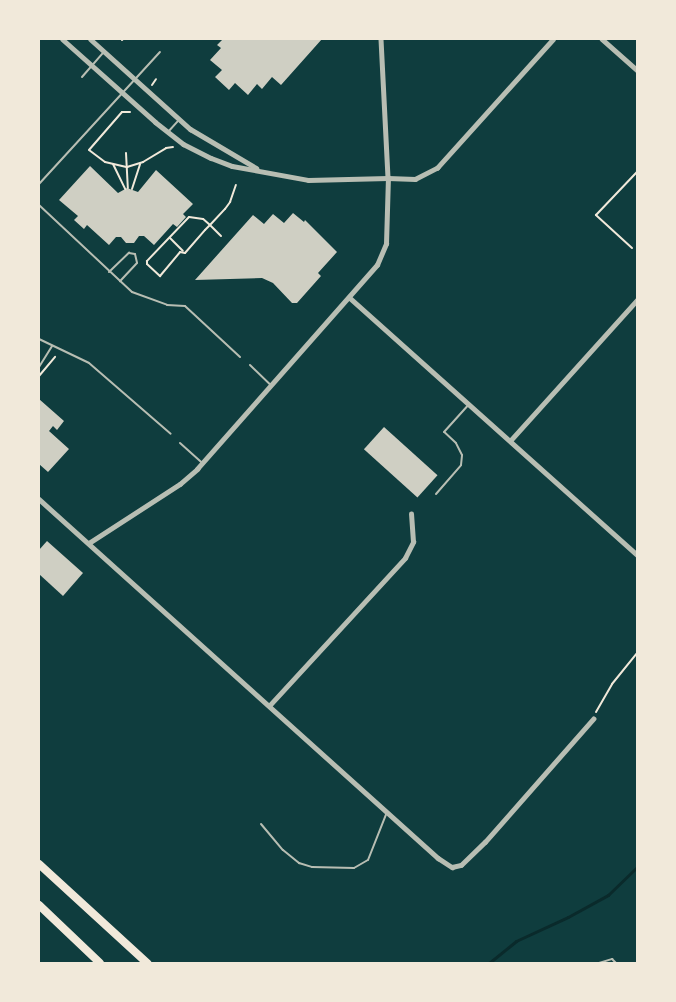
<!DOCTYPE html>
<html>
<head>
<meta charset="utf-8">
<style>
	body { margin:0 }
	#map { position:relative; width:676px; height:1002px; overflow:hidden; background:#0f3d3e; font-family:Mulish,sans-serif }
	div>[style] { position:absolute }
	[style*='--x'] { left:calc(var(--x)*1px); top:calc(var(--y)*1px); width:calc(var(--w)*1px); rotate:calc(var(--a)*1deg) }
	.stream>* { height:3px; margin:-1.5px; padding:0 1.5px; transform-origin:1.5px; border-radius:1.5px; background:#0a2a2b }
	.building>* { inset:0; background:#cfcfc3; transform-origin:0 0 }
	.path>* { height:2px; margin:-1px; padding:0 1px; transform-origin:1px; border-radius:1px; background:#f1e9da }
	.service>* { height:2px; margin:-1px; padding:0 1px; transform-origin:1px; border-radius:1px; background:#b8beb3 }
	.minor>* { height:4.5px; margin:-2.25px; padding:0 2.25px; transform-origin:2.25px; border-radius:2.25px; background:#b8beb3 }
	.tertiary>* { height:5px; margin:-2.5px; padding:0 2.5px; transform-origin:2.5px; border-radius:2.5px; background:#b8beb3 }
	.trunk>* { height:8px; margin:-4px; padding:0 4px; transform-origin:4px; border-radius:4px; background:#f1e9da }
	span { translate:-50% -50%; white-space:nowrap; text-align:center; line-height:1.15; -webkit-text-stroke:6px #f1e9da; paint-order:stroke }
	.frame { position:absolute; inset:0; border:40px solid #f1e9da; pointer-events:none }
</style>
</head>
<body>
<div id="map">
	<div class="stream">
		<div style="--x:489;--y:963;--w:35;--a:-39"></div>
		<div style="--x:516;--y:941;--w:57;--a:-24.8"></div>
		<div style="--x:568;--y:917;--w:46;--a:-28.8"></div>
		<div style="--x:608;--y:895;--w:40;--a:-44"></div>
	</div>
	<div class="building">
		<div style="clip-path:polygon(223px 39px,322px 39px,281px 85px,272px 77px,262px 89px,257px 84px,248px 95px,235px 83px,229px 90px,215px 77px,222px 70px,210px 60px,221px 48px,217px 45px)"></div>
		<div style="clip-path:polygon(90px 166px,118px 193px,127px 188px,138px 192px,156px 170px,193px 204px,183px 214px,186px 217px,177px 227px,173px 224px,154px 245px,144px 236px,139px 236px,134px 243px,126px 243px,121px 237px,116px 237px,109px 245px,87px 225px,84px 229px,74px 220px,78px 216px,59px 200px)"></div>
		<div style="clip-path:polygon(293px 213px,304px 222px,305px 220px,337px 252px,318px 273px,321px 276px,297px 303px,292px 303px,273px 283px,262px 278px,195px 280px,253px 215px,264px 224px,273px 214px,284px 223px)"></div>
		<div style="clip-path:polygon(39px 399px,64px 421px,57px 430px,53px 426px,49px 431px,69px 449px,48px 472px,39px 464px)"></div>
		<div style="left:384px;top:427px;width:72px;height:30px;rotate:42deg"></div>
		<div style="clip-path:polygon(47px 541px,83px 573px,63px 596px,39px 574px,39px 550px)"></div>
	</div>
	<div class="path">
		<div style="--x:122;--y:40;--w:1;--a:-45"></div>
		<div style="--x:152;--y:85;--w:7;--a:-56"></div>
		<div style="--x:130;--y:112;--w:8;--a:180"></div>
		<div style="--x:122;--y:112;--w:50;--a:131"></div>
		<div style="--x:89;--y:150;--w:20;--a:37"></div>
		<div style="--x:105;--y:162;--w:23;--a:13"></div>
		<div style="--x:127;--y:167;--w:17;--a:-17"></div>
		<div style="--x:143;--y:162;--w:27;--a:-31"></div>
		<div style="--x:166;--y:148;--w:7;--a:-8"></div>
		<div style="--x:126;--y:153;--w:35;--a:87"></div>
		<div style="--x:113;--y:164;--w:28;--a:64"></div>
		<div style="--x:132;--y:189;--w:26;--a:-72"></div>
		<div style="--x:221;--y:236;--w:16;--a:-135"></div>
		<div style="--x:210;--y:225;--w:9;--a:-139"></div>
		<div style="--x:203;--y:219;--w:14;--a:-172"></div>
		<div style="--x:189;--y:217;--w:61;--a:133.7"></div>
		<div style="--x:147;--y:261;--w:3;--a:90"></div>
		<div style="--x:147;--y:264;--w:18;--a:43"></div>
		<div style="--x:160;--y:276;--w:31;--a:-50"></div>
		<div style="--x:180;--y:252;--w:5;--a:11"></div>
		<div style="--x:185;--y:253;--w:30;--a:-49"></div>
		<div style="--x:205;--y:230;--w:7;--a:-45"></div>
		<div style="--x:210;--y:225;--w:22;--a:-47"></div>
		<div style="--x:225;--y:209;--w:9;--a:-54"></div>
		<div style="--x:230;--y:202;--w:18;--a:-71"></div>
		<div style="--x:170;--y:238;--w:18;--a:45"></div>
		<div style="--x:632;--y:248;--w:49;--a:-137.5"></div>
		<div style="--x:596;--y:215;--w:59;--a:-46.4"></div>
		<div style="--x:39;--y:376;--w:25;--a:-50"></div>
		<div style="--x:596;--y:712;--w:32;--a:-60"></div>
		<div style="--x:612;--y:684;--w:40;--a:-51"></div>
	</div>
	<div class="service">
		<div style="--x:82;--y:77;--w:33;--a:-49"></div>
		<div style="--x:168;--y:132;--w:15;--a:-48"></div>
		<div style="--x:39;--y:184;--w:179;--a:-47.5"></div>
		<div style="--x:39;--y:205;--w:127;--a:43.1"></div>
		<div style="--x:132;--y:292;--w:37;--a:20"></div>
		<div style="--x:167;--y:305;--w:18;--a:3"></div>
		<div style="--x:185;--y:306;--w:75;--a:42.8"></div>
		<div style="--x:109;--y:272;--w:28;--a:-44"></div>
		<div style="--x:129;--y:253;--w:6;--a:9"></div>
		<div style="--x:135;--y:254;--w:9;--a:77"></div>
		<div style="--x:137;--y:263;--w:25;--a:133"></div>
		<div style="--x:39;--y:339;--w:55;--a:25.6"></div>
		<div style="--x:89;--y:363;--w:108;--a:40.9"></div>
		<div style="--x:250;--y:365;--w:28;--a:44"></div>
		<div style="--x:39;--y:367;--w:25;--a:-58"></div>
		<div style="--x:180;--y:443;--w:30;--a:42"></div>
		<div style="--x:436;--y:494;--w:38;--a:-49"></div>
		<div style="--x:461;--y:465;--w:10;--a:-84"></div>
		<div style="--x:462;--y:455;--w:13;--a:-117"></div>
		<div style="--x:456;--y:443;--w:16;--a:-137"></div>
		<div style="--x:444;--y:432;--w:38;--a:-48"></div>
		<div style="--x:261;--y:824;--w:34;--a:50"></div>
		<div style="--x:283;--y:850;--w:21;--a:39"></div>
		<div style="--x:299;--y:863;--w:14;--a:17"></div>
		<div style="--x:312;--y:867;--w:42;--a:1.4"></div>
		<div style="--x:354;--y:868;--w:16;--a:-30"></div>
		<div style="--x:368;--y:860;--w:52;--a:-68.4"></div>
		<div style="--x:599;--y:963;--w:14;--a:-17"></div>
		<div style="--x:612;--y:959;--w:6;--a:45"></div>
	</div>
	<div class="minor">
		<div style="--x:381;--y:39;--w:139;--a:87.1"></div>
		<div style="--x:602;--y:39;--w:47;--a:41.5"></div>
		<div style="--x:350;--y:298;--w:385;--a:41.8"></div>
		<div style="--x:510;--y:441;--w:190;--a:-48"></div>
		<div style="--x:39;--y:499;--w:537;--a:41.98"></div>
		<div style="--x:438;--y:858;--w:17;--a:33"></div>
		<div style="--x:452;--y:867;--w:9;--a:-13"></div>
		<div style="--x:461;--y:865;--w:33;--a:-44"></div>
		<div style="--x:485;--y:842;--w:164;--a:-48.7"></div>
		<div style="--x:89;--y:543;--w:108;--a:-33"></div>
		<div style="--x:180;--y:484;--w:23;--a:-41"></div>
		<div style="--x:197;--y:469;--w:272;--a:-48.6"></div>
		<div style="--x:377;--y:265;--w:23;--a:-67"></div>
		<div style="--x:386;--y:244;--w:66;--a:-88.3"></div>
		<div style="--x:388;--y:178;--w:27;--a:2"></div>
		<div style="--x:415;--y:179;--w:25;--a:-27"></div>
		<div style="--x:437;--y:168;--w:173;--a:-48"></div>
		<div style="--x:269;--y:706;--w:201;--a:-47.4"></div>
		<div style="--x:405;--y:558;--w:18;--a:-63"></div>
		<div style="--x:413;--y:542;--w:28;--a:-94"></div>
	</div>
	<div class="tertiary">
		<div style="--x:62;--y:39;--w:125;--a:41.7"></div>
		<div style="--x:155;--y:122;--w:36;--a:38"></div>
		<div style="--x:183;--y:144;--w:31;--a:27"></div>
		<div style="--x:211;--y:158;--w:22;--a:21"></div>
		<div style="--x:232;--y:166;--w:77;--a:10.4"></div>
		<div style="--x:308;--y:180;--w:80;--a:-1.4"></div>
		<div style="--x:90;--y:39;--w:135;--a:42"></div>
		<div style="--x:190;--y:129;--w:77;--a:30.6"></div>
	</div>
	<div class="trunk">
		<div style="--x:39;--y:864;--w:147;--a:42.5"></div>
		<div style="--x:39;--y:905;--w:84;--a:43.6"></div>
	</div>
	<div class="frame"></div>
</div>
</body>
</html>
